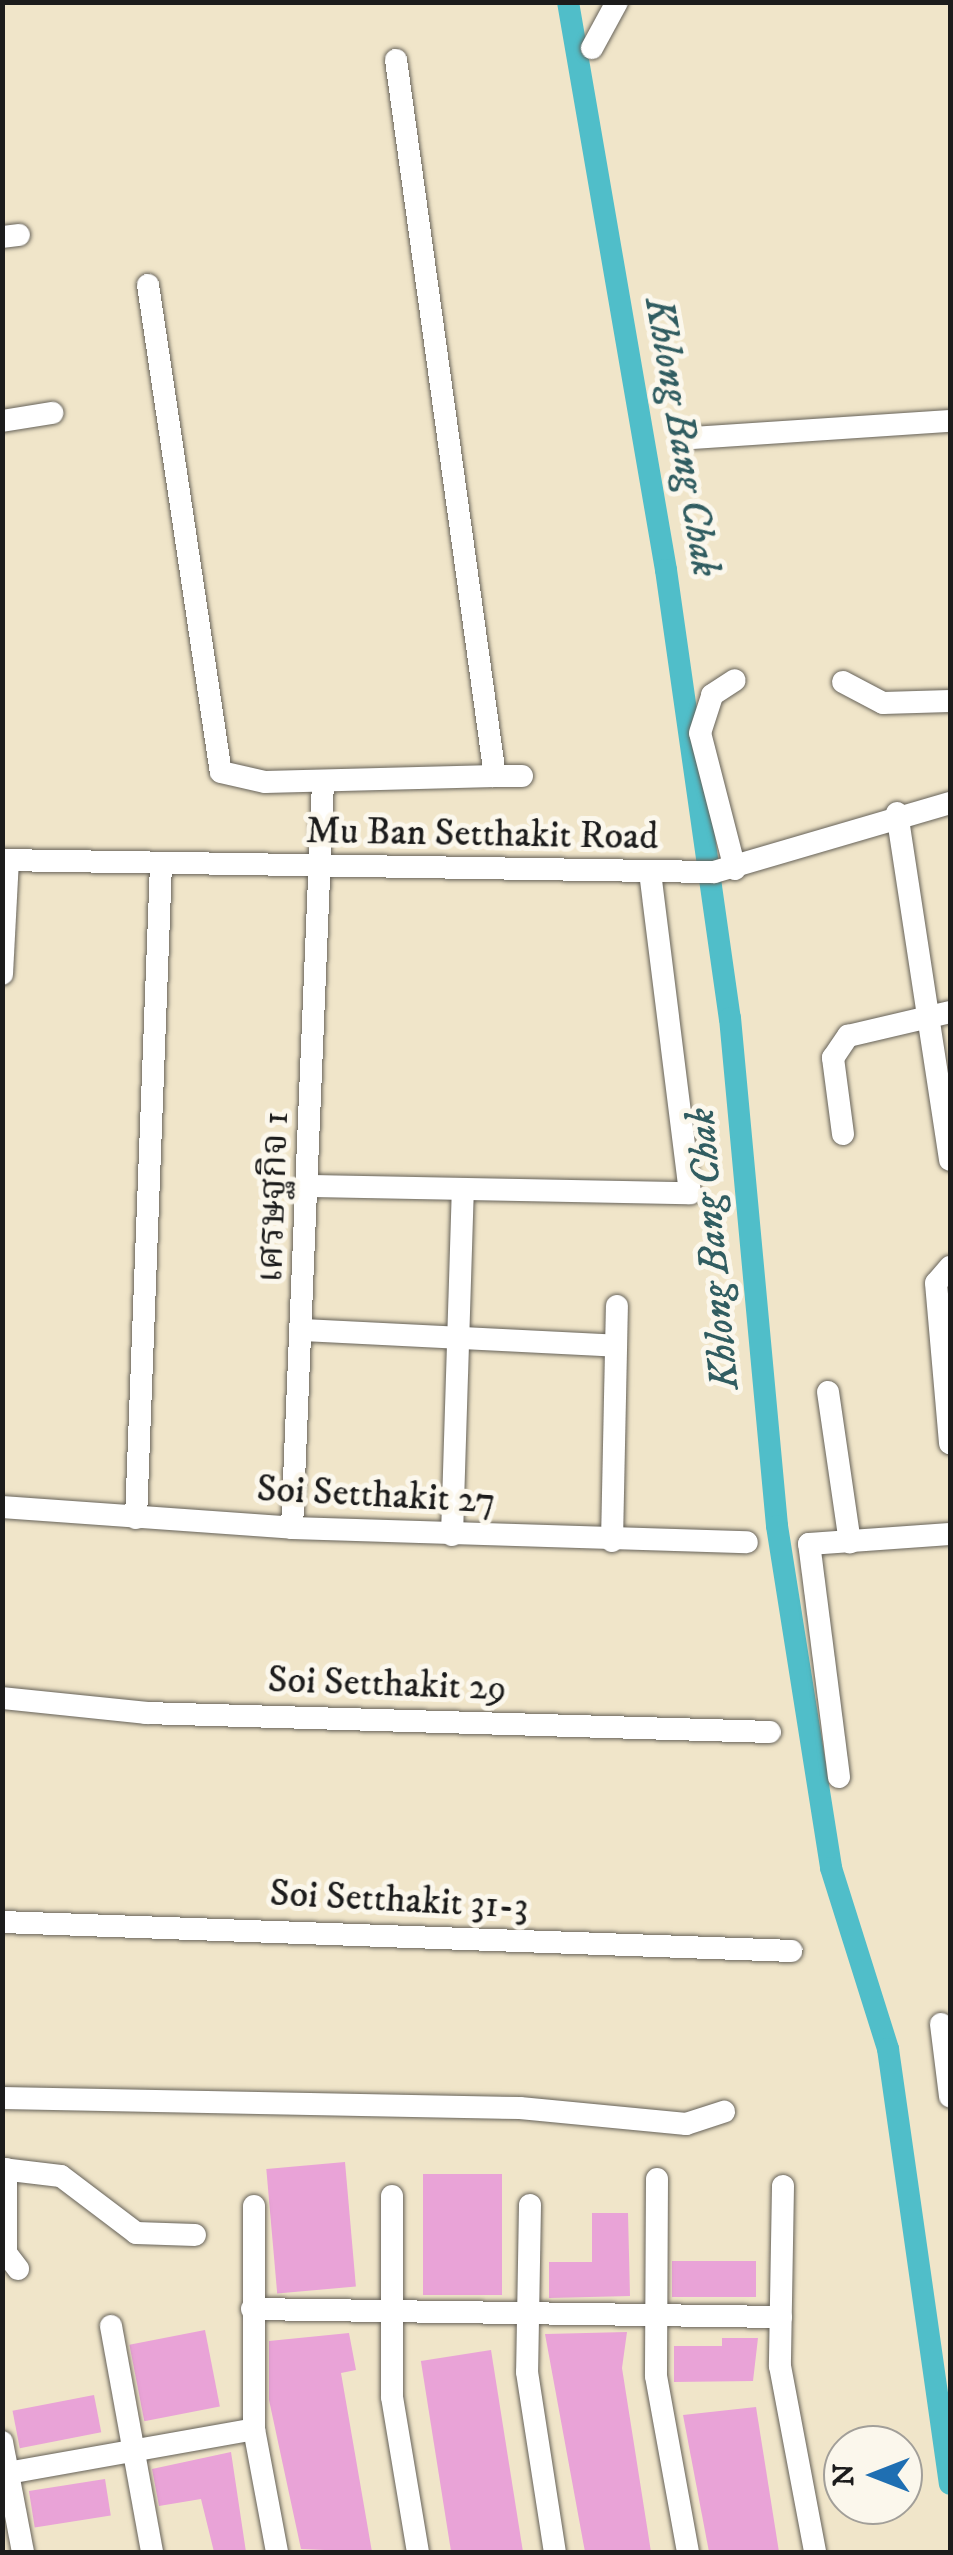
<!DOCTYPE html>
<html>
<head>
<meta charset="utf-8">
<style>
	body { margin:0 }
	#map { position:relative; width:953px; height:2555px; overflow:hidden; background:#f0e5c9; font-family:"IM FELL DW Pica","Noto Serif Thai",serif }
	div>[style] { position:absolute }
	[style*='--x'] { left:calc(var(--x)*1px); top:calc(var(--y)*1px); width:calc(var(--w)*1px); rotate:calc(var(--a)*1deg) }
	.canal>* { height:22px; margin:-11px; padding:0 11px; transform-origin:11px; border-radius:11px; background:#50bec9 }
	.building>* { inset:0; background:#e9a3d7; transform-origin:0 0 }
	.roads { filter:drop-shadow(0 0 2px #666259) drop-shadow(0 0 2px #666259) }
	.minor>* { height:22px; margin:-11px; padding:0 11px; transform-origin:11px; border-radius:11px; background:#fff }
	span { translate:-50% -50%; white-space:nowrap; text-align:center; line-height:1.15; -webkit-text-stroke:10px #fbf7ec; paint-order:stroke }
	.street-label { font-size:38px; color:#1c1c1c }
	.water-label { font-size:40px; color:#315d61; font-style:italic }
	.frame { position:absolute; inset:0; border:5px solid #1c1c1c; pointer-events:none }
	.north { position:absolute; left:823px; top:2425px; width:100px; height:100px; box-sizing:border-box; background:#fbf7ec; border:2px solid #a29f99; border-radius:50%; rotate:270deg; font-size:28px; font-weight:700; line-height:40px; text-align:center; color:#1c1c1c }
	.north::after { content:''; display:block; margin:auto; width:35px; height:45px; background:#1f6fb2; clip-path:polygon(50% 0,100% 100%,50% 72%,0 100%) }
</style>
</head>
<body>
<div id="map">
	<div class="canal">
		<div style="--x:568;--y:2;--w:576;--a:80.21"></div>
		<div style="--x:666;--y:570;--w:453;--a:81.9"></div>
		<div style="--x:730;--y:1018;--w:510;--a:84.71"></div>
		<div style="--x:777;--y:1526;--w:346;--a:81"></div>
		<div style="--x:831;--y:1868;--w:190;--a:72.5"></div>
		<div style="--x:888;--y:2049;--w:439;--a:81.9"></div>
	</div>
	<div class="building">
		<div style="left:345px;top:2162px;width:125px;height:79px;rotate:85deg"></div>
		<div style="left:423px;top:2174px;width:79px;height:121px"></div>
		<div style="clip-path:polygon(592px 2213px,628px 2213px,630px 2296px,549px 2298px,549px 2262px,592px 2262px)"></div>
		<div style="left:756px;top:2261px;width:36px;height:84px;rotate:90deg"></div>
		<div style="left:205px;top:2330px;width:78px;height:77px;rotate:79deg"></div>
		<div style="clip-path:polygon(627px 2332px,622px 2368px,651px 2552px,585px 2552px,545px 2334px)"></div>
		<div style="clip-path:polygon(349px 2333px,356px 2370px,341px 2373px,372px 2552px,301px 2549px,269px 2400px,269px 2341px)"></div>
		<div style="clip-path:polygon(722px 2338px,758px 2338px,753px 2381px,674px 2382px,674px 2346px,722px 2346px)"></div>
		<div style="left:491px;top:2350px;width:205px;height:71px;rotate:81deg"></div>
		<div style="left:94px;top:2395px;width:38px;height:83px;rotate:79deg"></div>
		<div style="clip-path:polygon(756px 2407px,779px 2552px,709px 2552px,683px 2415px)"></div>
		<div style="clip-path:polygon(231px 2452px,246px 2552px,214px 2552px,201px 2499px,159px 2506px,152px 2469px)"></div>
		<div style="left:105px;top:2479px;width:37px;height:77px;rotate:81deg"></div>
	</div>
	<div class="roads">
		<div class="minor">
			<div style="--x:592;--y:48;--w:52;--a:-61.5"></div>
			<div style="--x:396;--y:60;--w:723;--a:82.13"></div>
			<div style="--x:495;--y:776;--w:27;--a:0"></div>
			<div style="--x:2;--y:237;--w:17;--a:-7"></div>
			<div style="--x:148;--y:285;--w:492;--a:81.5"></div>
			<div style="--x:221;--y:772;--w:45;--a:12.8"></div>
			<div style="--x:265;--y:782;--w:230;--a:-1.5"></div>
			<div style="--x:2;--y:421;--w:51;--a:-9.1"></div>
			<div style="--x:692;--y:438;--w:259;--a:-3.8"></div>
			<div style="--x:843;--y:682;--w:45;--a:27.7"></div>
			<div style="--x:883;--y:703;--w:67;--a:-1.7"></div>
			<div style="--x:897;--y:813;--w:351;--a:81.3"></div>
			<div style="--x:2;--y:860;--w:712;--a:0.97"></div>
			<div style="--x:714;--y:872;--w:246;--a:-16.3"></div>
			<div style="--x:735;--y:869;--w:140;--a:-104.4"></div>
			<div style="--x:700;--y:733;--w:40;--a:-72"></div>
			<div style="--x:712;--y:695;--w:27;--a:-33"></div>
			<div style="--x:2;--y:974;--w:114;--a:-87"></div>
			<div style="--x:843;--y:1134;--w:77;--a:-97.5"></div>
			<div style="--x:833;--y:1058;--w:27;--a:-56"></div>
			<div style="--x:848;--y:1036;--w:105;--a:-13.2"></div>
			<div style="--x:310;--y:1186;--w:380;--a:1.1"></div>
			<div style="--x:690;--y:1193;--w:322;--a:-97.1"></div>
			<div style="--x:950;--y:1267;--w:21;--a:131"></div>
			<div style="--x:936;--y:1283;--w:161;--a:85"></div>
			<div style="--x:304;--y:1330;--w:312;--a:2.9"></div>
			<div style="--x:828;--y:1392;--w:152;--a:81.7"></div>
			<div style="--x:2;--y:1507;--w:291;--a:4.1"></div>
			<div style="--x:292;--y:1528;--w:455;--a:1.8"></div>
			<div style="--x:136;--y:1518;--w:655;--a:-87.81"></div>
			<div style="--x:292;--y:1528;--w:747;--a:-87.62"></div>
			<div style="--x:452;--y:1535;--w:343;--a:-88.2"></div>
			<div style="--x:612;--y:1541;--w:235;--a:-88.8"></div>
			<div style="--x:2;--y:1698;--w:145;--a:5.9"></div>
			<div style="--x:146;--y:1713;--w:624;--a:1.74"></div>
			<div style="--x:839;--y:1777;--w:235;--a:-97.3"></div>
			<div style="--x:809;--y:1544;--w:141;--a:-4.1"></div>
			<div style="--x:2;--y:1922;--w:790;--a:2.1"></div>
			<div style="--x:941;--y:2024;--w:73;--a:82.9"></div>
			<div style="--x:2;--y:2098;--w:518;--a:1.11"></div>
			<div style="--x:520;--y:2108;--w:167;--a:5.5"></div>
			<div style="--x:686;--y:2124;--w:40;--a:-18"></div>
			<div style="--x:2;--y:2169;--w:59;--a:6.8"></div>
			<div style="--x:61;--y:2176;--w:94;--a:37.2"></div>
			<div style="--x:136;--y:2233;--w:59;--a:1.9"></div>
			<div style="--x:6;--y:2169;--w:84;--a:90"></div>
			<div style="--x:6;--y:2253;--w:20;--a:53"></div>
			<div style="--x:657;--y:2179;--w:197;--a:90.3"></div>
			<div style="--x:656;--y:2376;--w:179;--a:79.7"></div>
			<div style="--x:783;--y:2186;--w:180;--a:91"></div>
			<div style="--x:780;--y:2366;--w:189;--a:79.3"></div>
			<div style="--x:392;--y:2196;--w:201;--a:90"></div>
			<div style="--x:392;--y:2397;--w:157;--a:80.5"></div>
			<div style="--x:530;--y:2205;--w:167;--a:91"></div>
			<div style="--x:527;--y:2372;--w:182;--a:81.2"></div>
			<div style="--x:254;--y:2206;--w:223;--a:90"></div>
			<div style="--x:254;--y:2429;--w:125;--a:79.4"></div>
			<div style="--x:252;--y:2309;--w:529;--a:0.87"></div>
			<div style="--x:111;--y:2326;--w:230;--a:79.7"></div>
			<div style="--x:2;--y:2442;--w:112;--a:79.2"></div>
			<div style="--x:8;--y:2473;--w:250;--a:-10.1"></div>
		</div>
	</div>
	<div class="street-label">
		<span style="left:482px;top:835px;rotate:1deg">Mu Ban Setthakit Road</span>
		<span style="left:274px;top:1197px;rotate:-88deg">เศรษฐกิจ 1</span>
		<span style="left:376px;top:1496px;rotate:3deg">Soi Setthakit 27</span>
		<span style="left:387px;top:1685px;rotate:2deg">Soi Setthakit 29</span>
		<span style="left:399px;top:1901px;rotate:3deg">Soi Setthakit 31-3</span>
	</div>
	<div class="water-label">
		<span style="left:681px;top:437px;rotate:80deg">Khlong Bang Chak</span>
		<span style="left:714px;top:1249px;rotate:-95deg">Khlong Bang Chak</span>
	</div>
	<div class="frame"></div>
	<div class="north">N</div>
</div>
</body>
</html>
